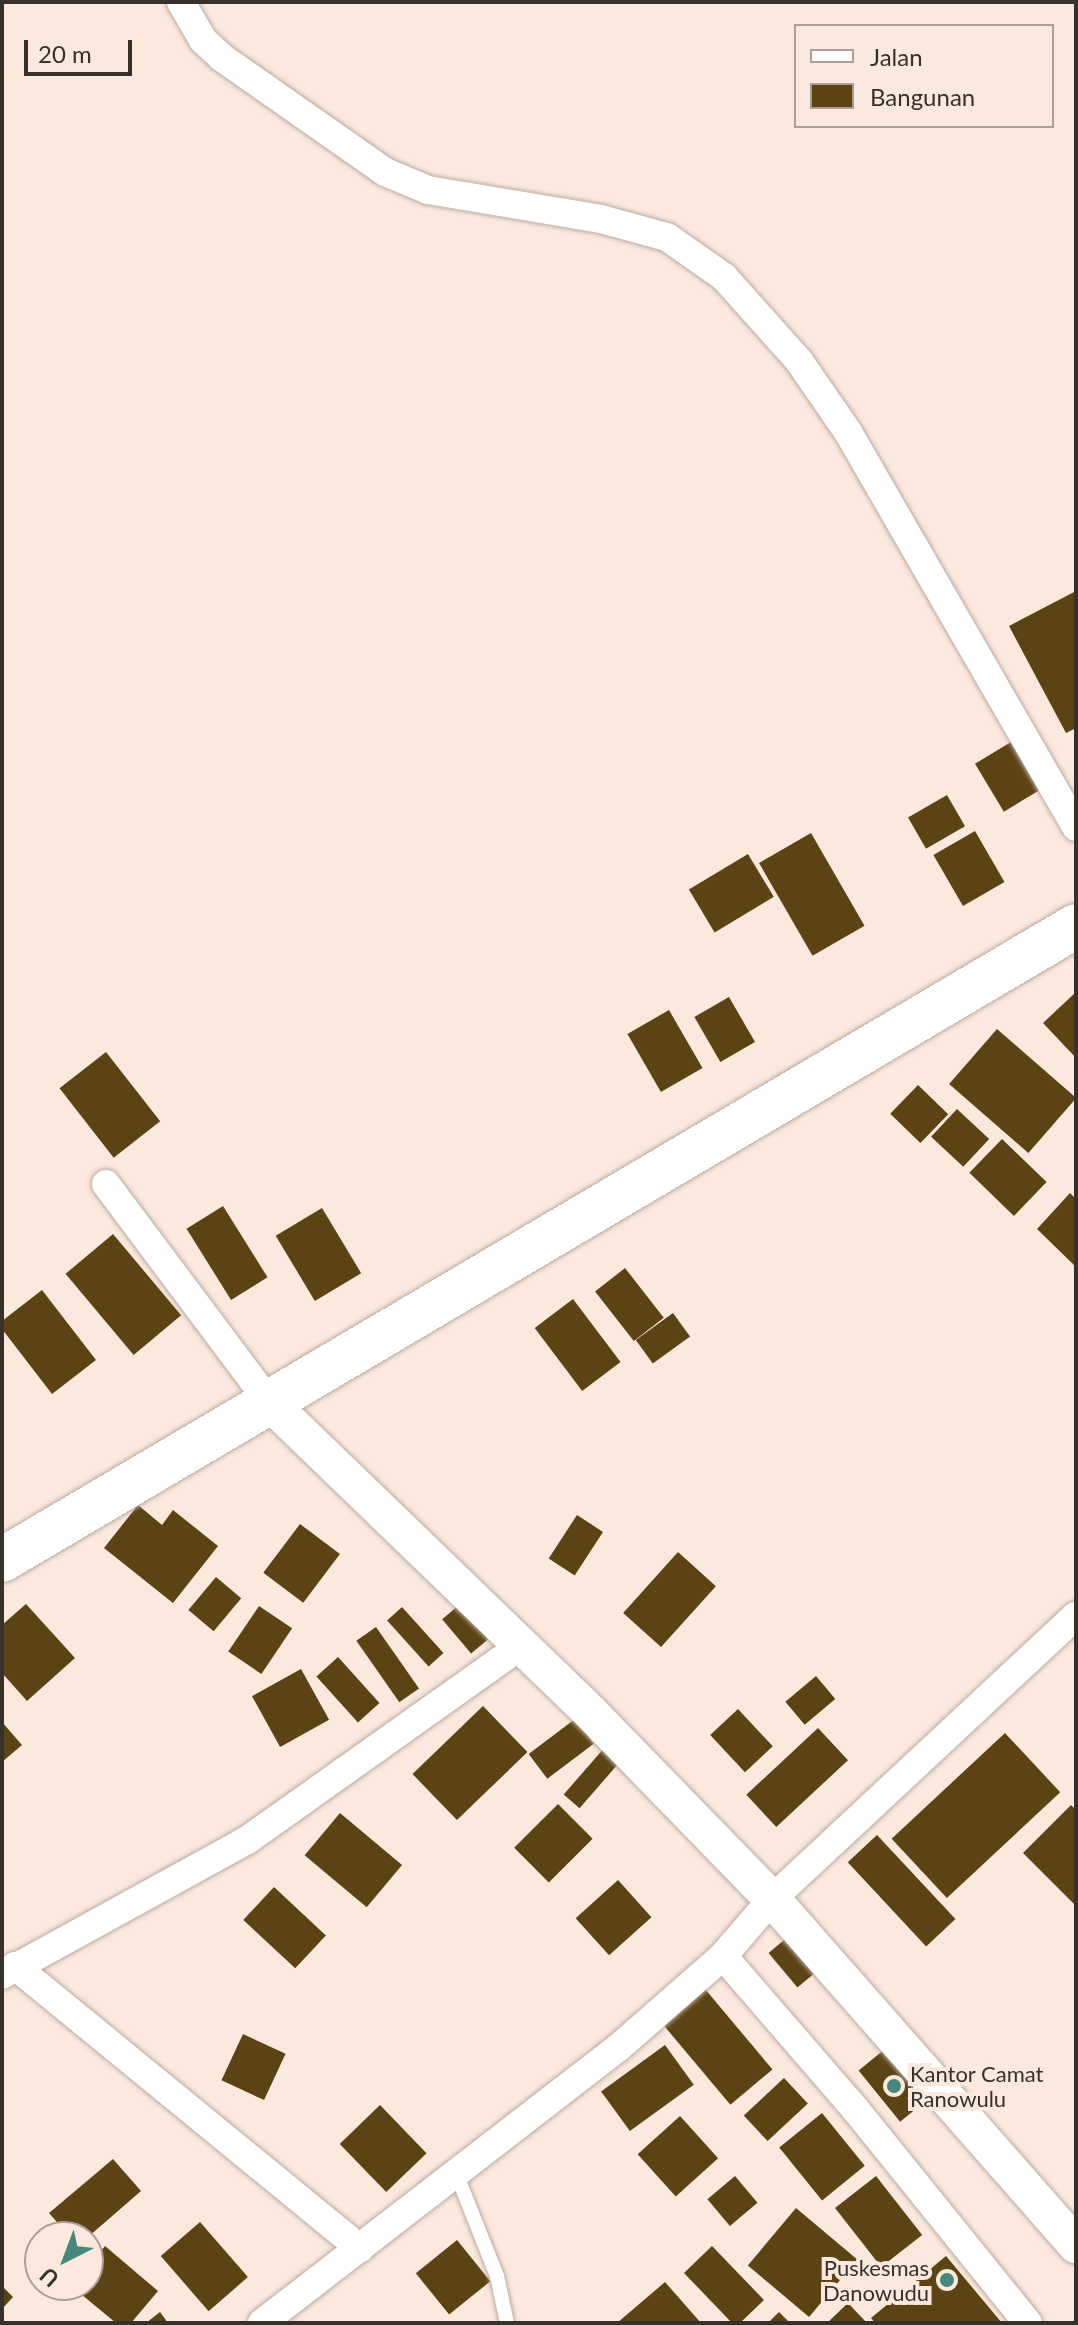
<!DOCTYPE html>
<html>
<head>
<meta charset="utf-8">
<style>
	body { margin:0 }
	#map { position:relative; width:1078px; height:2325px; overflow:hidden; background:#fbe9dd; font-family:Lato,sans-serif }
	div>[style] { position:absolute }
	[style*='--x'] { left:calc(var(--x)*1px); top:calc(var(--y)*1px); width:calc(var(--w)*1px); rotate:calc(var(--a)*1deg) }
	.building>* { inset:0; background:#5c4314; transform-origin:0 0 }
	.roads { filter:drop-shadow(0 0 2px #bbaa9f) drop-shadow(0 0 2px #bbaa9f) }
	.service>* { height:14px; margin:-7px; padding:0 7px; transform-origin:7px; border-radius:7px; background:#fff }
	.minor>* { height:28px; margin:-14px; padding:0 14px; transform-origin:14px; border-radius:14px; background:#fff }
	.tertiary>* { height:36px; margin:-18px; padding:0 18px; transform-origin:18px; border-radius:18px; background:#fff }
	.trunk>* { height:44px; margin:-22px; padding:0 22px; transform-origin:22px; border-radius:22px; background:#fff }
	.dots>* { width:22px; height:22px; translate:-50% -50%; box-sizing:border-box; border:4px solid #fbe9dd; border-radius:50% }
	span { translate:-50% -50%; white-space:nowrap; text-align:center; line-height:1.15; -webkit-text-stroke:8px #fbe9dd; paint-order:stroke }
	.poi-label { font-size:22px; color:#37312c }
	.left { translate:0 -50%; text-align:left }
	.right { translate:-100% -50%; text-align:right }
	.frame { position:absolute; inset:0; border:4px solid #37312c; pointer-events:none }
	.legend { position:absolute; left:794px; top:24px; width:260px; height:104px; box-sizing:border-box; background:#fbe9dd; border:2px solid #ad9f96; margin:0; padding:10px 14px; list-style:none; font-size:24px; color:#37312c }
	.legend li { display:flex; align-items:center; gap:16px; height:40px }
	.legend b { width:40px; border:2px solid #ad9f96 }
	.north { position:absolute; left:24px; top:2221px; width:80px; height:80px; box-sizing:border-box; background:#fbe9dd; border:2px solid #ad9f96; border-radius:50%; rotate:222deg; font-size:22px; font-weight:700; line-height:32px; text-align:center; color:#37312c }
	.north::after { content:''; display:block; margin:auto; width:28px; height:36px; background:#46897c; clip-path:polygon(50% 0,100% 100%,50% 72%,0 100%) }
	.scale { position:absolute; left:24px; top:40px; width:108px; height:36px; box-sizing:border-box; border:4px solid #37312c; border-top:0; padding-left:10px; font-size:24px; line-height:28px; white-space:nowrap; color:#37312c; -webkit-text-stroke:6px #fbe9dd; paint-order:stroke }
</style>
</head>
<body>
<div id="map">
	<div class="building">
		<div style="clip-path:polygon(1076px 591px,1076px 728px,1066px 733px,1009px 626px)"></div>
		<div style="left:1011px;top:742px;width:56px;height:42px;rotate:59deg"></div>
		<div style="left:947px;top:795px;width:36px;height:45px;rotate:60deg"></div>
		<div style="left:975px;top:831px;width:59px;height:48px;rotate:60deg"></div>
		<div style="left:811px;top:833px;width:107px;height:60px;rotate:60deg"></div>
		<div style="left:748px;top:854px;width:50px;height:69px;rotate:59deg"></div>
		<div style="clip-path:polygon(1076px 992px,1076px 1058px,1043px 1023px)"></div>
		<div style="left:729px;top:997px;width:52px;height:40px;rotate:60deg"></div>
		<div style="left:669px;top:1010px;width:67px;height:48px;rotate:60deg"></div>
		<div style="left:997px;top:1029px;width:105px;height:73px;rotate:41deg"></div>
		<div style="left:106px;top:1052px;width:88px;height:59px;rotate:52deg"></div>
		<div style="left:918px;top:1085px;width:42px;height:40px;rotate:44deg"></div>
		<div style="left:957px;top:1109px;width:44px;height:38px;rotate:43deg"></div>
		<div style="left:1002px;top:1139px;width:62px;height:47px;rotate:44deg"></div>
		<div style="clip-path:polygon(1070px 1193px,1076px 1199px,1076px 1267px,1037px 1229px)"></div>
		<div style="left:223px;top:1206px;width:84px;height:43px;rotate:58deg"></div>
		<div style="left:322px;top:1208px;width:76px;height:54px;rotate:59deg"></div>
		<div style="left:113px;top:1234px;width:106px;height:62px;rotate:50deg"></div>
		<div style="left:625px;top:1268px;width:63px;height:38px;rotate:52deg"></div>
		<div style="clip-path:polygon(42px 1290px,96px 1360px,52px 1394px,2px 1329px,2px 1321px)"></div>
		<div style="left:573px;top:1299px;width:79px;height:48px;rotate:53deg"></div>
		<div style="left:673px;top:1313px;width:29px;height:46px;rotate:54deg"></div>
		<div style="clip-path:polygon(138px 1505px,162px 1525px,173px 1510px,218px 1546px,173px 1603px,104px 1548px)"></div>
		<div style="left:577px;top:1515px;width:31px;height:52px;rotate:33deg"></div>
		<div style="left:300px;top:1524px;width:50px;height:61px;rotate:37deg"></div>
		<div style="left:678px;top:1552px;width:51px;height:82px;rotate:42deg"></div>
		<div style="left:216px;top:1577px;width:33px;height:43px;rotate:40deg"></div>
		<div style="clip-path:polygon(26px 1604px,75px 1658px,27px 1701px,2px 1673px,2px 1625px)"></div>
		<div style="left:459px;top:1605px;width:45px;height:22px;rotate:50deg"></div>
		<div style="left:259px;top:1606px;width:40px;height:55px;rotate:34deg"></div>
		<div style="left:402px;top:1607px;width:62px;height:20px;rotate:48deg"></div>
		<div style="left:376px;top:1627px;width:75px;height:24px;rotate:55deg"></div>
		<div style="left:338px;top:1657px;width:62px;height:29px;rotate:48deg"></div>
		<div style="left:301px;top:1669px;width:58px;height:56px;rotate:61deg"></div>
		<div style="left:816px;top:1676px;width:30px;height:40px;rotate:50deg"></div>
		<div style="left:483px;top:1706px;width:64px;height:98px;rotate:46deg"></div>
		<div style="left:738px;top:1709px;width:51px;height:38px;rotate:47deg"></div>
		<div style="left:575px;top:1719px;width:31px;height:58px;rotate:53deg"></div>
		<div style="clip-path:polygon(2px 1722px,22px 1745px,2px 1762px)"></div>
		<div style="left:818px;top:1728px;width:44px;height:98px;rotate:47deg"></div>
		<div style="left:1005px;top:1733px;width:81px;height:155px;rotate:47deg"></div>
		<div style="left:605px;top:1747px;width:21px;height:63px;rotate:41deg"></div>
		<div style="left:558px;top:1804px;width:49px;height:62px;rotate:45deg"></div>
		<div style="clip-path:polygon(1071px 1805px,1076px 1810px,1076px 1906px,1023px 1853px)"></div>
		<div style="left:340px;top:1813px;width:81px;height:55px;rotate:40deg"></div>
		<div style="left:877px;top:1835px;width:115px;height:40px;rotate:47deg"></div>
		<div style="left:618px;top:1880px;width:50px;height:57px;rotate:48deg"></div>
		<div style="left:274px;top:1887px;width:71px;height:45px;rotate:43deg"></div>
		<div style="left:790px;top:1935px;width:45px;height:28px;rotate:50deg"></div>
		<div style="left:705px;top:1989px;width:105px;height:55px;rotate:50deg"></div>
		<div style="left:243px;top:2034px;width:47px;height:51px;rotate:25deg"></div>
		<div style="left:665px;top:2045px;width:49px;height:79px;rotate:54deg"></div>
		<div style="left:885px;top:2049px;width:66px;height:34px;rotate:51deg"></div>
		<div style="left:784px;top:2078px;width:35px;height:55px;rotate:47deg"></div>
		<div style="left:380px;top:2105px;width:67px;height:56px;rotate:46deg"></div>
		<div style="left:822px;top:2113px;width:68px;height:55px;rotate:51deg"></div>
		<div style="left:680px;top:2116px;width:57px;height:57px;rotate:48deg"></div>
		<div style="clip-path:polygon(113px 2159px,141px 2191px,88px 2237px,70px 2237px,49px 2213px)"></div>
		<div style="left:735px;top:2176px;width:35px;height:36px;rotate:50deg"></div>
		<div style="left:876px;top:2176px;width:75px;height:52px;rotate:52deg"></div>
		<div style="left:796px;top:2208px;width:80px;height:75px;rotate:40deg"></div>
		<div style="left:200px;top:2222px;width:73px;height:52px;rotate:49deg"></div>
		<div style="left:457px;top:2240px;width:53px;height:53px;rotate:51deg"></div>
		<div style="clip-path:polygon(105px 2246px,158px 2291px,131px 2323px,116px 2323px,70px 2285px,88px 2285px,88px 2267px)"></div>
		<div style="clip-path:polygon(712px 2246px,764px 2300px,740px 2323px,732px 2323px,684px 2273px)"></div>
		<div style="clip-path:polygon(946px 2256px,1002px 2323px,875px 2323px,871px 2318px)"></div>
		<div style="clip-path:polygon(665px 2282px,701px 2323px,617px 2323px)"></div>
		<div style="clip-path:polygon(2px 2286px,13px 2297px,2px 2309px)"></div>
		<div style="clip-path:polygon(848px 2303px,867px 2323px,827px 2323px)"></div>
		<div style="clip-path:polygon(160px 2312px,168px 2323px,146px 2323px)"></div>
		<div style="clip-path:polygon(779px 2312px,790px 2323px,768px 2323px)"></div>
	</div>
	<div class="roads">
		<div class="service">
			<div style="--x:456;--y:2173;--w:111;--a:68.3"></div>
			<div style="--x:497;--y:2276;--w:48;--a:78"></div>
		</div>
		<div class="minor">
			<div style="--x:181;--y:2;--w:44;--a:59.9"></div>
			<div style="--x:203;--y:40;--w:25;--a:43"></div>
			<div style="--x:221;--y:57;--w:200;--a:35"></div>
			<div style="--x:385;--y:172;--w:47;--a:22.7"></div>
			<div style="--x:428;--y:190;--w:175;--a:9.5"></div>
			<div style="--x:601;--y:219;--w:68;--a:15.3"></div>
			<div style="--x:667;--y:237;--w:70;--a:35.1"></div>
			<div style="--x:724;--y:277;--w:113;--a:48.2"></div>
			<div style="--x:799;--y:361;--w:86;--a:55.4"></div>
			<div style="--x:848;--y:432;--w:456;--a:60"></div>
			<div style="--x:106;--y:1184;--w:274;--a:53.2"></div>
			<div style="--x:723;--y:1956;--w:203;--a:49.2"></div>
			<div style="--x:856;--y:2110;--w:274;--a:51.1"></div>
			<div style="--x:15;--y:1966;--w:446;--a:39.3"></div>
			<div style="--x:2;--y:1975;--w:278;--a:-28.8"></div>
			<div style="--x:246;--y:1841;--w:336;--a:-35.4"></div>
			<div style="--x:262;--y:2323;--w:450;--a:-37.7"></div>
			<div style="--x:618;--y:2048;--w:140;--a:-41.2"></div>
			<div style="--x:723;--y:1956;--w:75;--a:-49.3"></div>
			<div style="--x:772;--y:1899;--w:415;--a:-43"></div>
		</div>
		<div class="tertiary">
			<div style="--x:270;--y:1403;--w:446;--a:44"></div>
			<div style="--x:591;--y:1713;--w:260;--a:45.8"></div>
			<div style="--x:772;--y:1899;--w:461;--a:48.7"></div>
		</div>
		<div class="trunk">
			<div style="--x:2;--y:1560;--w:1247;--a:-30.55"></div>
		</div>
	</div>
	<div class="dots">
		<div style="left:894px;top:2086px;background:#46897c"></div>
		<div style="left:947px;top:2280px;background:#46897c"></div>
	</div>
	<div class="poi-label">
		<span class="left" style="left:910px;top:2086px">Kantor Camat<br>Ranowulu</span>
		<span class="right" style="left:929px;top:2280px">Puskesmas<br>Danowudu</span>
	</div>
	<div class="frame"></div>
	<ul class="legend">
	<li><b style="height:10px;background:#fff"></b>Jalan</li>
	<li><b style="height:22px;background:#5c4314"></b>Bangunan</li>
	</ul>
	<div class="north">U</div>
	<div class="scale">20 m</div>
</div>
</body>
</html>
